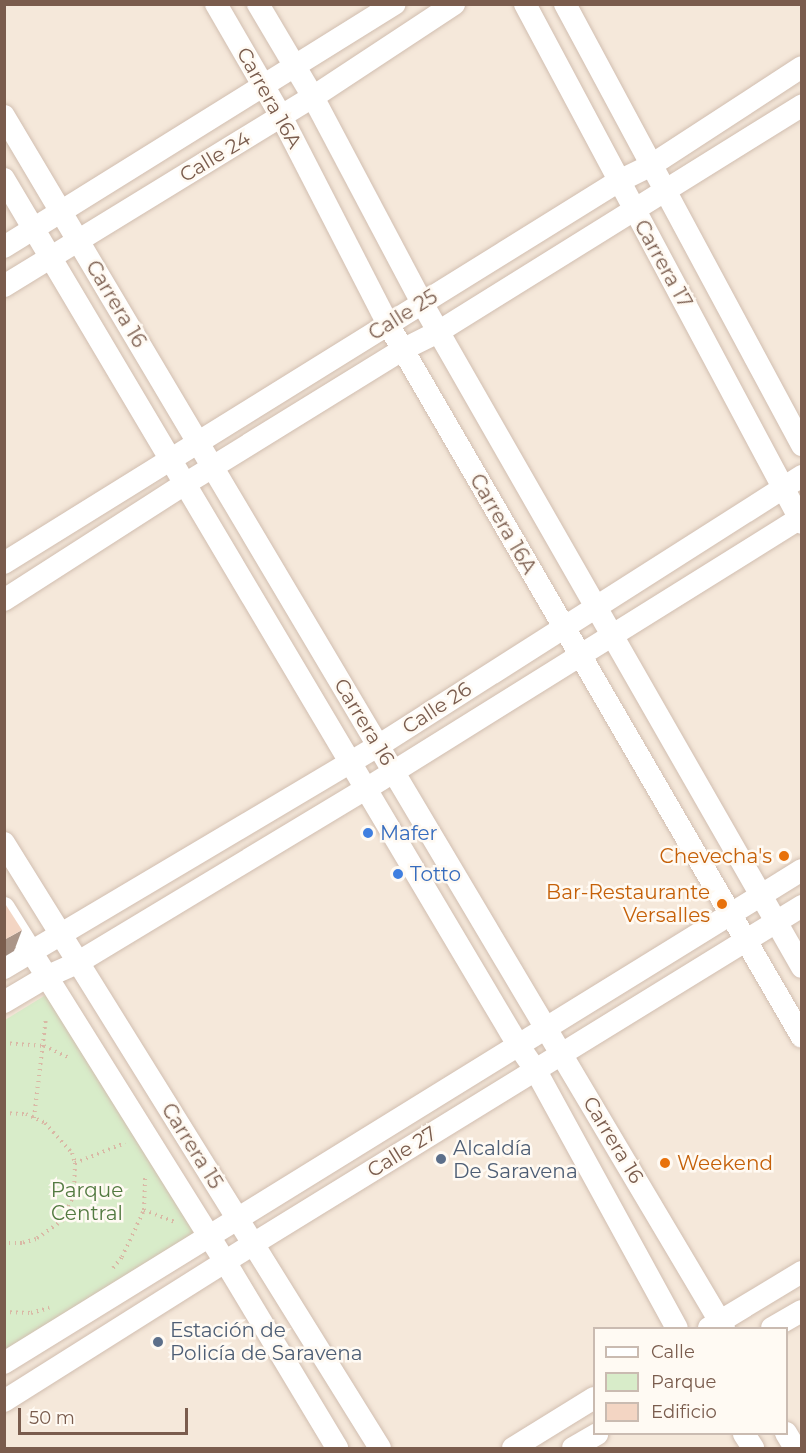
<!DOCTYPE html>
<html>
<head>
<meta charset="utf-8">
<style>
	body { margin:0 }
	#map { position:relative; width:806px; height:1453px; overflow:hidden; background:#fdf6ec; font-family:Montserrat,sans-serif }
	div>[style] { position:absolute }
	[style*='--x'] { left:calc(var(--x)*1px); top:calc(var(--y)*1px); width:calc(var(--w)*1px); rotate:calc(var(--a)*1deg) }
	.residential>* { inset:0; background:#f5e8da }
	.green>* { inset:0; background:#d8ecc9 }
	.path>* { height:4px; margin-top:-2px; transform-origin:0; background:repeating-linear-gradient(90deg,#d9b8a5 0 1.5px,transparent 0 6px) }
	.roads { filter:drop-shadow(0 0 2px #d1beb0) drop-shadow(0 0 2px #d1beb0) }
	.minor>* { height:22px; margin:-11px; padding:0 11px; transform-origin:11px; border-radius:11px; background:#fff }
	.shaded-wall>* { inset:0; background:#aa9588 }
	.building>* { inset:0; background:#f3d5c3 }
	.dots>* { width:16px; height:16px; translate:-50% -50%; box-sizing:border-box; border:3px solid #fffaf3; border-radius:50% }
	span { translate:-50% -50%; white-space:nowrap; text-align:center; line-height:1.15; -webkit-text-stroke:5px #fffaf3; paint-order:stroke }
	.street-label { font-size:20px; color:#7a5c4d }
	.shop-label { font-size:20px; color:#366cbe }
	.left { translate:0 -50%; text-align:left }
	.food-label { font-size:20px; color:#c56008 }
	.right { translate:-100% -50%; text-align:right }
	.service-label { font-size:20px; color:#4e5e75 }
	.park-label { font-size:20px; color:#537a41 }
	.frame { position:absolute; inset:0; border:6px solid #7a5c4d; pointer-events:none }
	.legend { position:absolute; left:593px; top:1327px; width:195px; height:108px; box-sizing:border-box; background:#fffaf3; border:2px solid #cabbb1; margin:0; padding:8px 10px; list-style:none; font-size:18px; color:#7a5c4d }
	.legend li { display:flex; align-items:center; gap:12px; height:30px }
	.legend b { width:30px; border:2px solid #cabbb1 }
	.scale { position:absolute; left:18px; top:1408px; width:170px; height:27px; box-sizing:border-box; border:3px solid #7a5c4d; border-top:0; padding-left:8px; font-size:18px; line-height:21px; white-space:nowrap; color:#7a5c4d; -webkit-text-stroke:4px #fffaf3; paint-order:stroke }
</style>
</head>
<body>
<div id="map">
	<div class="residential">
		<div style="clip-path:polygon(evenodd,5px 5px,801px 5px,801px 1448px,5px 1448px,5px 5px,594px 1328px,786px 1328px,786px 1434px,594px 1434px,594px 1328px)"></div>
	</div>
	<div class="green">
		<div style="clip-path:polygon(49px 993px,197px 1231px,5px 1350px,5px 1020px)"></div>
	</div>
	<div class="path">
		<div style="--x:4;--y:1043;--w:40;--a:4.3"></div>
		<div style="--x:44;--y:1046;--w:29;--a:25"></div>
		<div style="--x:4;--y:1113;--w:22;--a:3"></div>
		<div style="--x:26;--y:1114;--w:21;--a:25"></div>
		<div style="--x:45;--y:1123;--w:40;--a:48"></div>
		<div style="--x:72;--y:1153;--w:10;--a:73"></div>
		<div style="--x:75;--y:1163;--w:31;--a:92"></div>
		<div style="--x:74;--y:1194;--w:28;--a:113"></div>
		<div style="--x:63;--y:1220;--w:33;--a:145"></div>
		<div style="--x:36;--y:1239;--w:15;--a:164"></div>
		<div style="--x:22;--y:1243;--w:18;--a:180"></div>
		<div style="--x:34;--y:1118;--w:101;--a:-83.2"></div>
		<div style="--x:75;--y:1163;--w:54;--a:-21.8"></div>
		<div style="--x:144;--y:1210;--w:33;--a:21"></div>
		<div style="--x:113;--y:1268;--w:14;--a:-51"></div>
		<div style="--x:122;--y:1257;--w:52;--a:-64.9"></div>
		<div style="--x:144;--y:1210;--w:34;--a:-88"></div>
		<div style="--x:4;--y:1312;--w:27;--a:2"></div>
		<div style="--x:31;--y:1313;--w:19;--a:-16"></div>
	</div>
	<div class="roads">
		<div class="minor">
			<div style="--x:216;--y:4;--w:129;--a:59.9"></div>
			<div style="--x:281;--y:116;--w:234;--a:62.8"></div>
			<div style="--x:388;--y:324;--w:824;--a:59.86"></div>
			<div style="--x:258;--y:4;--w:108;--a:59.4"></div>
			<div style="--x:313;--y:97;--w:233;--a:62.1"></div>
			<div style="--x:422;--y:303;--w:765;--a:60.22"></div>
			<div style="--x:525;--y:4;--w:588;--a:61.91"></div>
			<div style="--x:565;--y:4;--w:501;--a:61.75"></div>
			<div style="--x:4;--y:116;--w:1410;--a:59.29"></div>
			<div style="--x:4;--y:179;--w:1007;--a:59.31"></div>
			<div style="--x:518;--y:1045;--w:29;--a:55"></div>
			<div style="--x:535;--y:1069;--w:295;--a:61.3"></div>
			<div style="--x:4;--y:247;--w:460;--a:-31.9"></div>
			<div style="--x:4;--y:286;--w:362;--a:-31.5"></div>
			<div style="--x:313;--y:97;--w:169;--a:-33.4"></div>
			<div style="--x:4;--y:563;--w:724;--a:-31.85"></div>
			<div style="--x:619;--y:181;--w:34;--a:-26"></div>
			<div style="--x:650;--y:166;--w:181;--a:-33.1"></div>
			<div style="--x:4;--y:600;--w:215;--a:-32.7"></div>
			<div style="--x:185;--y:484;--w:255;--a:-31.7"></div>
			<div style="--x:402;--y:350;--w:40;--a:-26.6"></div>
			<div style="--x:438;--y:332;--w:429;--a:-31.9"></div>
			<div style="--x:4;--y:843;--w:712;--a:58.14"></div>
			<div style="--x:4;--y:908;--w:419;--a:58"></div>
			<div style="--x:226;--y:1263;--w:216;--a:59"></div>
			<div style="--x:4;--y:968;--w:435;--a:-30.7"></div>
			<div style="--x:378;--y:746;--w:503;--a:-32.49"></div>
			<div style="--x:4;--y:1002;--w:51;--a:-30.6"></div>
			<div style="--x:48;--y:976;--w:32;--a:-24"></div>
			<div style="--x:77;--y:963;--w:337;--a:-31.1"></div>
			<div style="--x:366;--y:789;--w:514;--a:-31.96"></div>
			<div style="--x:709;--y:1328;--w:109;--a:-31.1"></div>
			<div style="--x:772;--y:1328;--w:34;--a:-30"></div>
			<div style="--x:4;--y:1363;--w:938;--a:-31.71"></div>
			<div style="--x:4;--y:1401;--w:294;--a:-32.2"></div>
			<div style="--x:253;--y:1244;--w:645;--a:-31.62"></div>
			<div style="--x:786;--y:1433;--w:17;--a:59"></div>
			<div style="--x:744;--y:1434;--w:17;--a:57"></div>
			<div style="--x:513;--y:1448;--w:95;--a:-31.7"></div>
			<div style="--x:573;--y:1448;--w:28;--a:-30"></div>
		</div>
	</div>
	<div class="shaded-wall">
		<div style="clip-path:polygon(22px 930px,14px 951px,4px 957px,4px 940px)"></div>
	</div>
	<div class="building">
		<div style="clip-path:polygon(4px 902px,22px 930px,4px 940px)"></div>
	</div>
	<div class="dots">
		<div style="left:368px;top:833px;background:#3f7fe0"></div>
		<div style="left:784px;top:856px;background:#e8710a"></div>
		<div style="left:398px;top:874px;background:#3f7fe0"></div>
		<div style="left:722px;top:904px;background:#e8710a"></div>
		<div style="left:441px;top:1159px;background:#5c6f8a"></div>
		<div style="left:665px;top:1163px;background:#e8710a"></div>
		<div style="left:158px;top:1342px;background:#5c6f8a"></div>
	</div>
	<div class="street-label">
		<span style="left:269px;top:98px;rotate:61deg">Carrera 16A</span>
		<span style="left:215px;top:157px;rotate:-31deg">Calle 24</span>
		<span style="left:663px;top:264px;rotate:61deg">Carrera 17</span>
		<span style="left:116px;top:304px;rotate:59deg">Carrera 16</span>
		<span style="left:403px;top:315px;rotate:-32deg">Calle 25</span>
		<span style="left:503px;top:524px;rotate:60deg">Carrera 16A</span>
		<span style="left:437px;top:708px;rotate:-33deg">Calle 26</span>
		<span style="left:364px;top:722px;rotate:59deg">Carrera 16</span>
		<span style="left:613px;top:1140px;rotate:59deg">Carrera 16</span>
		<span style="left:192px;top:1146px;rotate:58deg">Carrera 15</span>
		<span style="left:402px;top:1152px;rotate:-32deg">Calle 27</span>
	</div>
	<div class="shop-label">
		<span class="left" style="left:380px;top:833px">Mafer</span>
		<span class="left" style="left:410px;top:874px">Totto</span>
	</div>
	<div class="food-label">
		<span class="right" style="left:772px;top:856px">Chevecha's</span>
		<span class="right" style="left:710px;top:904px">Bar-Restaurante<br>Versalles</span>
		<span class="left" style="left:677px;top:1163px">Weekend</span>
	</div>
	<div class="service-label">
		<span class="left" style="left:453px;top:1160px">Alcaldía<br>De Saravena</span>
		<span class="left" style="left:170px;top:1342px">Estación de<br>Policía de Saravena</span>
	</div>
	<div class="park-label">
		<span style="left:87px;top:1202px">Parque<br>Central</span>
	</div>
	<div class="frame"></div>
	<ul class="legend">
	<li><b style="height:8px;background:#fff"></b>Calle</li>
	<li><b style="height:16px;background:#d8ecc9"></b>Parque</li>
	<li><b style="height:16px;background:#f3d5c3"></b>Edificio</li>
	</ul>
	<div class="scale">50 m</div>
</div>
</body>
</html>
